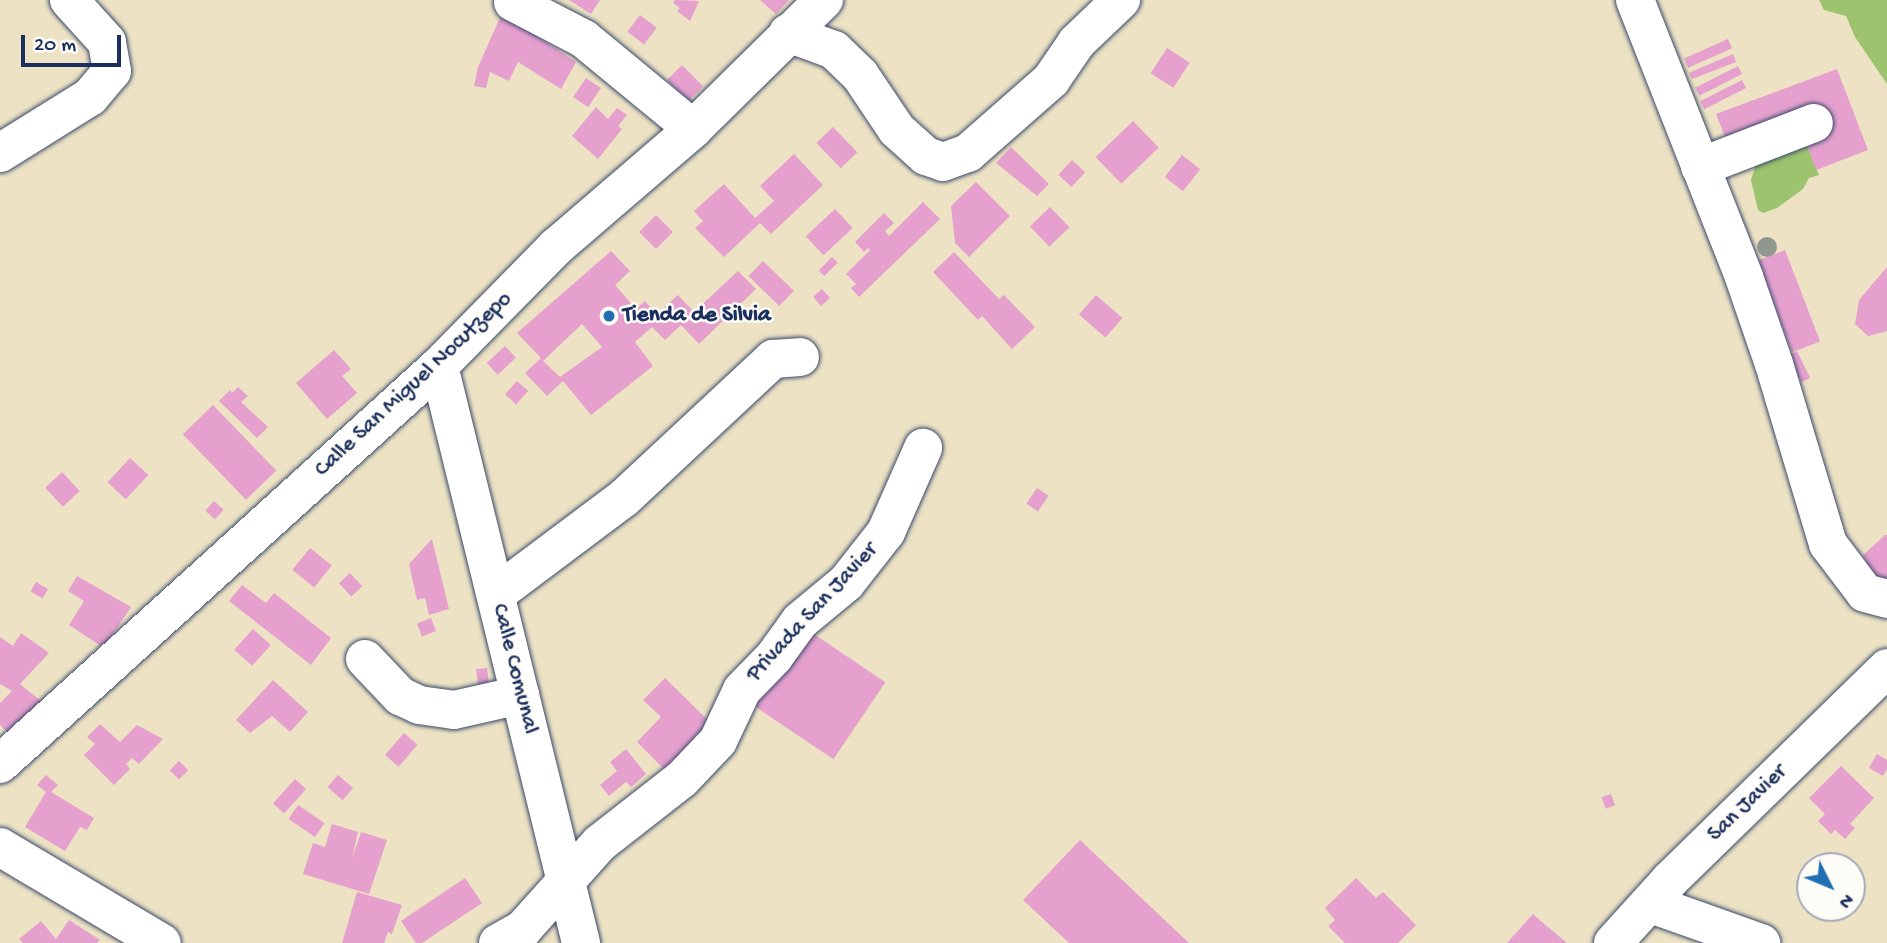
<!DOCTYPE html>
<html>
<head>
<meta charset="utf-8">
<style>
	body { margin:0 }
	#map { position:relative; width:1887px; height:943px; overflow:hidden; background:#ede3c4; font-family:"Gochi Hand",sans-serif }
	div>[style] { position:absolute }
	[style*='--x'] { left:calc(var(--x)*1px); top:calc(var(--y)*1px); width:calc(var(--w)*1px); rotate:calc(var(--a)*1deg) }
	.green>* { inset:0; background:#9dc36e }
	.building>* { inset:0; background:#e5a0ce; transform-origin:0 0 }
	.roads { filter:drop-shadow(0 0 2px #3a4a6d) drop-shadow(0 0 2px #3a4a6d) }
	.minor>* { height:38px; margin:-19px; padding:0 19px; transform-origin:19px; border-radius:19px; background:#fff }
	.trees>* { width:20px; height:20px; margin:-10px; border-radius:50%; background:#8f988f }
	.dots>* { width:19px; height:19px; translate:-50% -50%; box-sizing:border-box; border:4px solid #fdfcf7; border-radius:50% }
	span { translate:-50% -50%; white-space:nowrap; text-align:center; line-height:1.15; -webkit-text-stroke:5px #fdfcf7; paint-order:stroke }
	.poi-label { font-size:23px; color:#1b2f5e; font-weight:700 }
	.left { translate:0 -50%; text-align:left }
	.street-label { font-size:23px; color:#1b2f5e }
	.north { position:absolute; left:1796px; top:852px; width:70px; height:70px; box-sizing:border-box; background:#fdfcf7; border:2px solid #a3aaba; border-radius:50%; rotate:133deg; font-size:19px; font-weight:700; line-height:28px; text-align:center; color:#1b2f5e }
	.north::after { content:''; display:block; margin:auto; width:24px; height:32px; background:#1f6fb2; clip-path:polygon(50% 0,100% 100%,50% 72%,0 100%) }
	.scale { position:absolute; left:21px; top:35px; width:100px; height:32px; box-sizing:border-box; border:4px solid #1b2f5e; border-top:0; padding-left:9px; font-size:21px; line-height:24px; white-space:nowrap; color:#1b2f5e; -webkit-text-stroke:5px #fdfcf7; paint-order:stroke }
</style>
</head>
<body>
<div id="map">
	<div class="green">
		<div style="clip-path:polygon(1819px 0,1887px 0,1887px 84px,1855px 37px,1846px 16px,1824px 10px)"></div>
		<div style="clip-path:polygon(1806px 142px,1819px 175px,1809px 178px,1803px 189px,1777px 208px,1763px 213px,1758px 210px,1751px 180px,1756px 163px)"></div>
	</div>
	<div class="building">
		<div style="clip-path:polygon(569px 0,600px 0,591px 14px)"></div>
		<div style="clip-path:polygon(675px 0,699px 1px,690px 21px,677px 11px,680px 8px,673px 3px)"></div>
		<div style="clip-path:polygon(760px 0,789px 0,776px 14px)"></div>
		<div style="clip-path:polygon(502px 13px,576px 62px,561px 89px,518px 62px,509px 81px,490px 72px,486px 88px,474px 86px,478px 67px)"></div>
		<div style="left:640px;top:15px;width:21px;height:21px;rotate:37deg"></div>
		<div style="left:1728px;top:39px;width:10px;height:48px;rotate:66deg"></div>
		<div style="left:1167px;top:48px;width:27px;height:30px;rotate:33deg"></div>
		<div style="clip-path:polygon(1733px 54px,1736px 62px,1692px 79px,1689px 73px)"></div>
		<div style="left:682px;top:65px;width:30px;height:21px;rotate:45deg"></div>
		<div style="left:1738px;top:66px;width:9px;height:48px;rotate:63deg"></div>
		<div style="clip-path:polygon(1837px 69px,1868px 150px,1816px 170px,1806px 142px,1727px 142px,1716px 114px)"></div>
		<div style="left:586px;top:78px;width:18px;height:23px;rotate:34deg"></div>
		<div style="left:1742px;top:80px;width:9px;height:47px;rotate:63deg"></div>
		<div style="clip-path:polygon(596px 107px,608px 119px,617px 108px,627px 115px,618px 126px,622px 129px,598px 159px,572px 136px)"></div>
		<div style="left:1133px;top:121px;width:37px;height:52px;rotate:46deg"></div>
		<div style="left:833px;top:127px;width:35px;height:23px;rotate:46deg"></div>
		<div style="clip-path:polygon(1011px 147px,1049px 184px,1037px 196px,996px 163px)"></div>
		<div style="clip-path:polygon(794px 154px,823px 185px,771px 234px,760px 223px,724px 257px,695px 228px,703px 221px,694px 211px,724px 184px,755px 218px,774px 201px,760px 186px)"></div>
		<div style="left:1182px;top:155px;width:23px;height:28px;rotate:38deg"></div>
		<div style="left:1072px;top:160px;width:18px;height:20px;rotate:43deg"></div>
		<div style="clip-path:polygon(976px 182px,1010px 216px,969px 257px,955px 243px,951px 206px)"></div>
		<div style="clip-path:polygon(923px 202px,940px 219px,859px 297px,851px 288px,856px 284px,846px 274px,870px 250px,868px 248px,864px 252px,855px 242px,884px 213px,894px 223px,885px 231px,889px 236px)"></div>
		<div style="left:1050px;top:207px;width:28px;height:28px;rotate:46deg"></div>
		<div style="left:835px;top:209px;width:26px;height:40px;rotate:47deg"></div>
		<div style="left:656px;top:215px;width:24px;height:24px;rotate:45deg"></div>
		<div style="left:1785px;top:250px;width:98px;height:30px;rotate:69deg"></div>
		<div style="clip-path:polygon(evenodd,611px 251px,630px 271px,615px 285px,636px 309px,645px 301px,657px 314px,678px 295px,694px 312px,738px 271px,756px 289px,699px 344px,681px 325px,665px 340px,652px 327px,635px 342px,653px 366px,591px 415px,563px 381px,547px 396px,525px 373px,541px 358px,517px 333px,611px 251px,582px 324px,602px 347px,560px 377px,543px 361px,582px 324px)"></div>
		<div style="clip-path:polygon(954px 252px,999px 299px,1004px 295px,1035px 327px,1012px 349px,982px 316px,978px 320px,933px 272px)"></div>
		<div style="left:832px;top:257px;width:8px;height:19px;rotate:45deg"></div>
		<div style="left:763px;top:261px;width:43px;height:21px;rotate:44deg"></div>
		<div style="clip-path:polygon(1887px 267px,1887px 331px,1868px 336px,1855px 324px,1859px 300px)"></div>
		<div style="left:822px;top:289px;width:12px;height:12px;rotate:48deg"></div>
		<div style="left:1096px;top:295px;width:35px;height:26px;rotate:41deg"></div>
		<div style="left:505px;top:346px;width:16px;height:25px;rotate:47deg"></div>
		<div style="clip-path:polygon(334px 350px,351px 369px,342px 376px,357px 393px,327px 419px,296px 383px)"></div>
		<div style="left:1797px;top:351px;width:30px;height:10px;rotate:64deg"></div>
		<div style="left:517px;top:381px;width:15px;height:18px;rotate:42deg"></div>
		<div style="clip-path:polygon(238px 387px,248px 396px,241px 402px,268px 427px,257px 438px,219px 401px,230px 390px,232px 393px)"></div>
		<div style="left:213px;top:405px;width:91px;height:42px;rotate:46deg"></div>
		<div style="left:130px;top:458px;width:25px;height:33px;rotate:43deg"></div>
		<div style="left:62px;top:472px;width:26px;height:23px;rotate:47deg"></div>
		<div style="left:1037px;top:488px;width:14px;height:19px;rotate:34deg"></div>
		<div style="left:214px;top:501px;width:13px;height:13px;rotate:42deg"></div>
		<div style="clip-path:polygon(1885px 535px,1887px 535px,1887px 579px,1874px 576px,1863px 555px)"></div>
		<div style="clip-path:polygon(432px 539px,449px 609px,429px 615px,425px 598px,417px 600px,409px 564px)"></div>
		<div style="left:310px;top:548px;width:28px;height:28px;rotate:39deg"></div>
		<div style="left:350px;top:573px;width:18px;height:15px;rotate:47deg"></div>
		<div style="clip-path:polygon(77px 576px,131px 607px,104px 648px,69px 625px,84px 601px,68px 591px)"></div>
		<div style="left:36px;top:582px;width:14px;height:11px;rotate:30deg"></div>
		<div style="clip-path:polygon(242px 585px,266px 603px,274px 593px,331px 638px,311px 665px,229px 601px)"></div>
		<div style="left:431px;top:618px;width:14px;height:15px;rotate:69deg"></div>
		<div style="left:805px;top:628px;width:97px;height:93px;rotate:34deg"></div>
		<div style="left:253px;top:629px;width:24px;height:28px;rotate:42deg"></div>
		<div style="clip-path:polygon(21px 633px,49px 653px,20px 684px,41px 701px,8px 733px,0 725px,0 703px,12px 691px,0 684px,0 637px,13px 646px)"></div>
		<div style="left:487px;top:668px;width:16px;height:11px;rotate:83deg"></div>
		<div style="clip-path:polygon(665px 678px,718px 730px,672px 777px,637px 742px,661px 717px,643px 700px)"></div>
		<div style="clip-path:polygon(273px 680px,308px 712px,290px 732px,272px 716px,250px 733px,236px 720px)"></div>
		<div style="clip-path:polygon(100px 724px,120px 742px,137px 725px,163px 739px,139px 764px,132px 758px,126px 764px,130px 769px,114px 785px,84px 755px,95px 744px,87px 737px)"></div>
		<div style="left:404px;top:733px;width:18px;height:29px;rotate:41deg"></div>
		<div style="clip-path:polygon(626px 749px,646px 774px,631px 787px,626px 782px,609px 796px,600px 785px,617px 771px,610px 762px)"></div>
		<div style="clip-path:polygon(1877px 754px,1887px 760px,1887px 769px,1883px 776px,1869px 768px)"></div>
		<div style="left:179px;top:761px;width:13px;height:13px;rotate:45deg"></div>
		<div style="clip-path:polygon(1841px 766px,1874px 798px,1850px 824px,1855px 828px,1845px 839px,1835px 830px,1831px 834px,1818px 821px,1825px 814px,1809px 798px)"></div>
		<div style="clip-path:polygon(46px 775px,58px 785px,51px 792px,94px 818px,87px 830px,80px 827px,65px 851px,25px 827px,46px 792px,37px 785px)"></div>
		<div style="left:338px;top:775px;width:20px;height:16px;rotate:41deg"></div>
		<div style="left:295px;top:779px;width:15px;height:33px;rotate:42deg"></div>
		<div style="left:1611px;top:794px;width:12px;height:10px;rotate:70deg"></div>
		<div style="left:298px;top:805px;width:32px;height:17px;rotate:34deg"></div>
		<div style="clip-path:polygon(332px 824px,358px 832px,352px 859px,361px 832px,387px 840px,369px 894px,303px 874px,313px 843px,325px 847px)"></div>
		<div style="clip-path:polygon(1080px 840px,1189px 943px,1069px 943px,1023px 900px)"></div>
		<div style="clip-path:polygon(465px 878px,482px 903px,422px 943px,416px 943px,401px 921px)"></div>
		<div style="clip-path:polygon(1356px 878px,1376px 898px,1383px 892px,1416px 925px,1398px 943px,1345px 943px,1328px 926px,1335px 920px,1325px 908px)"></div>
		<div style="clip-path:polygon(357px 892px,402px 905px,392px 934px,388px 932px,384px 943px,342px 943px)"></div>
		<div style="clip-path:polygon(1533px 914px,1542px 922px,1567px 943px,1507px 943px)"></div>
		<div style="clip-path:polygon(69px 920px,100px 940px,97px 943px,23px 943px,19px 939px,41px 921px,56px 939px)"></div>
	</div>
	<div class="roads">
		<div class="minor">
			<div style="--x:1635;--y:0;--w:298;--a:68.5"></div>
			<div style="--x:1744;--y:277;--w:92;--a:71"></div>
			<div style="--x:1774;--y:364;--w:188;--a:73.3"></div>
			<div style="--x:1828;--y:544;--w:61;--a:52.9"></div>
			<div style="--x:1865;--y:593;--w:23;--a:15"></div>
			<div style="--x:513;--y:2;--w:80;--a:27.5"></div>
			<div style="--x:584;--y:39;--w:141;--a:39.5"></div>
			<div style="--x:788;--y:33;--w:49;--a:20.3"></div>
			<div style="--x:834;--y:50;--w:36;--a:44"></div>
			<div style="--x:860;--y:75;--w:66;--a:56.1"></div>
			<div style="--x:897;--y:130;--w:39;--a:42"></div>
			<div style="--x:926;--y:156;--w:18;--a:19"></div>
			<div style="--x:943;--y:162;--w:27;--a:-20"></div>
			<div style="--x:968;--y:153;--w:111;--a:-41.3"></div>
			<div style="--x:1051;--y:80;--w:46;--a:-55.6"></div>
			<div style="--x:1077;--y:42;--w:61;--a:-43.7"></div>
			<div style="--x:0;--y:153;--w:106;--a:-31.9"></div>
			<div style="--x:90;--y:97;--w:34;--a:-50"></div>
			<div style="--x:112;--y:71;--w:29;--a:-100"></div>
			<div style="--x:107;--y:42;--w:57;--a:-132.1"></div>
			<div style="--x:1700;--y:167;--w:122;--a:-21.1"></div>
			<div style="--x:439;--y:366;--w:594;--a:76.17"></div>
			<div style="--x:496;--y:594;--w:160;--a:-36.9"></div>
			<div style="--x:624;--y:498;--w:204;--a:-43"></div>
			<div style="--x:773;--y:359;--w:27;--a:-4"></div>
			<div style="--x:365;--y:659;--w:51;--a:46.6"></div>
			<div style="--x:400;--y:696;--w:21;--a:25"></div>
			<div style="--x:419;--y:705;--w:35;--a:8"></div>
			<div style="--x:454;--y:710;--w:68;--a:-12.8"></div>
			<div style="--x:0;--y:764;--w:593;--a:-42.2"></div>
			<div style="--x:439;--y:366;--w:167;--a:-45.5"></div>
			<div style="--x:556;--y:247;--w:181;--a:-40.7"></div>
			<div style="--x:693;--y:129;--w:184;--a:-44.6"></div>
			<div style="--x:0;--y:847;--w:188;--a:30.7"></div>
			<div style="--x:1651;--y:904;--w:117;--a:19.5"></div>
			<div style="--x:498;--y:943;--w:29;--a:-29"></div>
			<div style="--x:523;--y:929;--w:115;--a:-48.2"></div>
			<div style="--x:600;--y:843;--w:104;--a:-38"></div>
			<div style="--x:682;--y:779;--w:52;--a:-46.5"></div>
			<div style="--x:718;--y:741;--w:56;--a:-64.8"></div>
			<div style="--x:742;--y:690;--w:46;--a:-45.9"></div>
			<div style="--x:774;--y:657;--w:44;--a:-54.2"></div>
			<div style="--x:800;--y:621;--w:60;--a:-39.6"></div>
			<div style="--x:846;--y:583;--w:65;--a:-51.9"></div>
			<div style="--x:886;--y:532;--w:92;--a:-66.2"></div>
			<div style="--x:1613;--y:943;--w:86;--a:-47.8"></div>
			<div style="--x:1671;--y:879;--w:302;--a:-44.3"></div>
		</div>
	</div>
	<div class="trees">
		<div style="left:1767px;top:247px"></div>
	</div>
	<div class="dots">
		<div style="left:609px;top:316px;background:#1f6fb2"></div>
	</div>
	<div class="poi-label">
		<span class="left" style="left:623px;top:316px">Tienda de Silvia</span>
	</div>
	<div class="street-label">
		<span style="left:414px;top:385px;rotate:-43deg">Calle San Miguel Nocutzepo</span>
		<span style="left:813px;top:613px;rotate:-47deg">Privada San Javier</span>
		<span style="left:514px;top:669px;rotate:76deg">Calle Comunal</span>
		<span style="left:1748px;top:804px;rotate:-44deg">San Javier</span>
	</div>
	<div class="north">N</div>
	<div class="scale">20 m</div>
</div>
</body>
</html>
